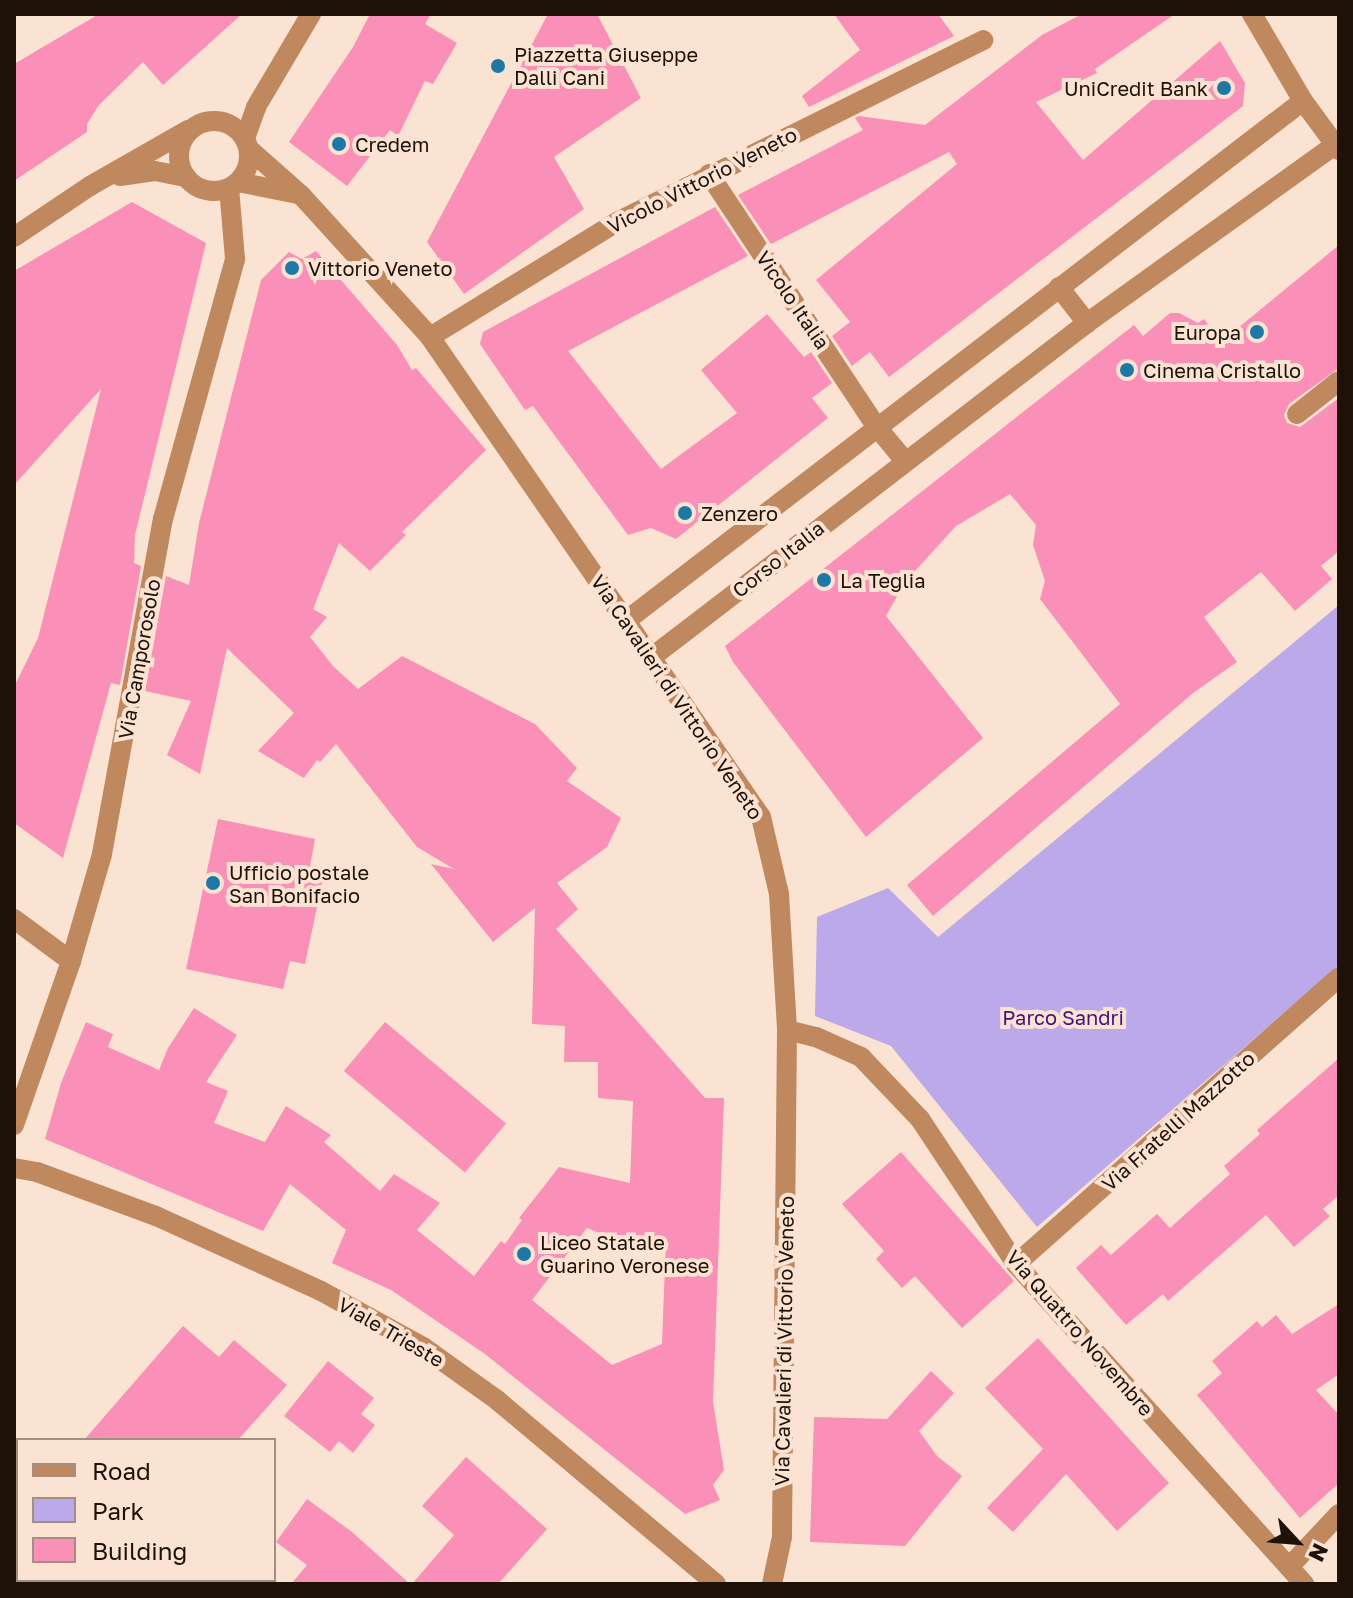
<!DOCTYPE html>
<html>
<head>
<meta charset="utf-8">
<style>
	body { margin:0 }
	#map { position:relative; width:1353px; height:1598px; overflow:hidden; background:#fae3d2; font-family:"Golos Text",sans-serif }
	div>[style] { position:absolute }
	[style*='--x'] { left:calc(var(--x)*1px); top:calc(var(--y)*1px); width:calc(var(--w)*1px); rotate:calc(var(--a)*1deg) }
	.green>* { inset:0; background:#bba9e9 }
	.building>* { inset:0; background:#fa8fb7; transform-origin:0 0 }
	.minor>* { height:20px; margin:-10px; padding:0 10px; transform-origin:10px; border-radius:10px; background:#c0885f }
	.minor>.ring { margin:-10px; padding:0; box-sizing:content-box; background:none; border:20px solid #c0885f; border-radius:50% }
	.dots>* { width:22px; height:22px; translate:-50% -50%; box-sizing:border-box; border:4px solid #fae3d2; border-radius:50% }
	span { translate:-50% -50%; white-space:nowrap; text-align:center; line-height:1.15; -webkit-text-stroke:8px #fae3d2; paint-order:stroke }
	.poi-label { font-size:20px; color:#1e1107 }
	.left { translate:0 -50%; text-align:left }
	.right { translate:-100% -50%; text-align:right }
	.street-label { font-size:20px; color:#1e1107 }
	.park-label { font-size:20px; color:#441080 }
	.frame { position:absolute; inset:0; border:16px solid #1e1107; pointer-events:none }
	.legend { position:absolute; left:16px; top:1438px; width:260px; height:144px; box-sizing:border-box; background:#fae3d2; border:2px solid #a28f81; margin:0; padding:10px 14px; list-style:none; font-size:24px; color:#1e1107 }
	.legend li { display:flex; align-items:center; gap:16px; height:40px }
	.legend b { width:40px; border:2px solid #a28f81 }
	.north { position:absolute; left:1257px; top:1502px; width:80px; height:80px; -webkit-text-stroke:6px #fae3d2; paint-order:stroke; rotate:116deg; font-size:22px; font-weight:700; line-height:32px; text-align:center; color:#1e1107 }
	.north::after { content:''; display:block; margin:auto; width:28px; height:36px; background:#1e1107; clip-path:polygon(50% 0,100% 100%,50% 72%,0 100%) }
</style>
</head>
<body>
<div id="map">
	<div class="green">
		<div style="clip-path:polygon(1339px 605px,1339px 965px,1037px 1227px,891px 1046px,815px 1016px,817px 917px,888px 888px,938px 937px)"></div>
	</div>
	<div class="building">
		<div style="clip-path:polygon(99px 14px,242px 14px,163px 85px,143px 62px,99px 105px,87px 124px,87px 132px,14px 181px,14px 64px)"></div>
		<div style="clip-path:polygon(370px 14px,431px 14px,425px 24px,457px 43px,433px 84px,425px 81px,398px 136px,390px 130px,347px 186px,289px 142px,353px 47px)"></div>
		<div style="clip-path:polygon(548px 14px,597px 14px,641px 98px,554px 157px,584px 209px,464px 294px,427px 242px)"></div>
		<div style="clip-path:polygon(834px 14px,938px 14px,954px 36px,809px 107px,802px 96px,860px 50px)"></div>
		<div style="clip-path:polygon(1082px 14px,1175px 14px,1095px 69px,1097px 73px,1036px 102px,1083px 160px,1220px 41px,1245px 83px,1243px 106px,889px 377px,870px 352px,852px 366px,832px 336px,850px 322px,816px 280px,957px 164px,949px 152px,771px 244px,738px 195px,863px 130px,855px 118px,859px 116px,925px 125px,1042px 35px)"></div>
		<div style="clip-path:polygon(132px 202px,206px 243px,135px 535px,134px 563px,141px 566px,120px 685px,111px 683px,63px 858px,14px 823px,14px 687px,38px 638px,101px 389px,14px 485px,14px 271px)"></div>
		<div style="clip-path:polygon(715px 207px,748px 256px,568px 351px,661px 469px,737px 413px,701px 370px,767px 314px,804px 357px,811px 352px,832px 383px,812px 398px,828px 418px,676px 539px,651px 528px,628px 535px,533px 406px,525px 410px,480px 344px,483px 332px)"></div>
		<div style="clip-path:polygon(1339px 245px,1339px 368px,1289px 404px,1284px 415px,1287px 423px,1300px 427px,1339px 398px,1339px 551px,1321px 566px,1332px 579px,1295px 611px,1261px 572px,1204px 617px,1237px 662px,1193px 693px,933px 916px,907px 885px,1120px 704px,1040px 599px,1045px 581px,1033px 545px,1036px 525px,1010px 494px,956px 526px,905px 582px,886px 616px,983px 738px,866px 837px,733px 662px,725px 646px,1134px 325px,1143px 336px,1170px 313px,1179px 313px,1198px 323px,1204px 319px,1221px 342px)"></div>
		<div style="clip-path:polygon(evenodd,316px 251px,397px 345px,412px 370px,416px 368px,486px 450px,402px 532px,406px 535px,370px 571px,339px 543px,313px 609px,327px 617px,310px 637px,333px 666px,358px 689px,402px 656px,535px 724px,577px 768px,567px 781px,621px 818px,607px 847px,557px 883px,578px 909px,556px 929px,705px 1098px,724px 1098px,713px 1402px,724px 1470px,713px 1485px,720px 1500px,685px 1514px,485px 1354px,391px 1290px,332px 1263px,346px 1230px,290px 1184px,263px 1231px,45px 1139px,61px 1083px,86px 1022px,113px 1034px,108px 1047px,159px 1070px,168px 1048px,194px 1008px,237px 1035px,206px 1082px,228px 1091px,214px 1123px,265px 1142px,286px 1106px,331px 1135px,324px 1142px,380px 1191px,394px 1174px,440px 1203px,417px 1230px,474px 1276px,501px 1241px,505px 1244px,522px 1220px,519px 1218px,559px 1167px,630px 1183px,633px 1101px,598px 1098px,598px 1062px,564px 1062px,565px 1026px,532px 1024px,535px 908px,493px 942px,431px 864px,454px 869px,417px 847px,336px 744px,320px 762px,317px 760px,304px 778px,258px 751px,294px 713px,227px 648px,200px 774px,167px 755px,191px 701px,145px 691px,166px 576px,189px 585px,199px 523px,261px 280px,289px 252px,302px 259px,316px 251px,587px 1228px,602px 1234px,666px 1238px,662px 1344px,612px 1365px,532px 1300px,587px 1228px)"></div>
		<div style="clip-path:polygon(218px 819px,315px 839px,310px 866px,325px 869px,305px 964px,290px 961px,283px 989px,186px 969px)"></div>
		<div style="left:385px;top:1022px;width:158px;height:64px;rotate:40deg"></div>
		<div style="clip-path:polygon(1339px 1058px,1339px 1195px,1323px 1209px,1330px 1216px,1294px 1247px,1266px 1215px,1168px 1301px,1163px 1294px,1126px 1325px,1076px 1268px,1101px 1245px,1111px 1255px,1157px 1214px,1170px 1228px,1230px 1174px,1224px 1166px,1260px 1134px,1257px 1130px)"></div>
		<div style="clip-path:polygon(901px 1152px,1014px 1281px,962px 1328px,915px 1276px,902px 1288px,876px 1259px,884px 1251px,842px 1204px)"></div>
		<div style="clip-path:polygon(1339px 1304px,1339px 1374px,1316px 1390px,1339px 1415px,1339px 1483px,1300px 1518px,1197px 1395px,1222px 1373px,1212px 1361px,1257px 1321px,1262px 1327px,1276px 1315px,1292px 1334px)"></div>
		<div style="clip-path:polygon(183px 1326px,219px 1357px,234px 1340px,287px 1385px,238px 1440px,84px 1440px)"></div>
		<div style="clip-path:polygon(1038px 1338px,1169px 1483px,1117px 1531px,1066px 1474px,1013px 1532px,987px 1508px,1043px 1449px,985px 1388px)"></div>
		<div style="clip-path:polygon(328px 1361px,374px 1398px,361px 1414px,375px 1425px,353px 1453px,339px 1441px,330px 1452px,284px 1416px)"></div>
		<div style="clip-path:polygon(931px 1371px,954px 1393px,919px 1431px,937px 1456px,962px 1476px,905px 1546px,810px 1542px,814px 1417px,887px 1419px)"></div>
		<div style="clip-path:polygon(466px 1457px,547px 1529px,498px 1584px,412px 1584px,454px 1535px,422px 1506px)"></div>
		<div style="clip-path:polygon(307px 1499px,352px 1532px,410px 1584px,291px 1584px,307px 1565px,276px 1542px)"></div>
	</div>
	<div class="minor">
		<div style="--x:1252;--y:14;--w:101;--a:59.6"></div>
		<div style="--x:1303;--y:101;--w:61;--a:53.7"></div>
		<div class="ring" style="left:179px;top:121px;width:50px;height:50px"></div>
		<div style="--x:245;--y:138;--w:33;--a:-70"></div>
		<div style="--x:256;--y:107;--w:108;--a:-59.4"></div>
		<div style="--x:249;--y:149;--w:69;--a:41.5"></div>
		<div style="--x:301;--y:195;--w:192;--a:47.7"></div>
		<div style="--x:430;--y:337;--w:583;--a:55.41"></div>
		<div style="--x:761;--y:817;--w:79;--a:76.8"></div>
		<div style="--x:779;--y:894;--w:136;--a:86.6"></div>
		<div style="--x:787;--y:1030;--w:507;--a:90.57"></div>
		<div style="--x:782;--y:1537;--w:48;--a:102"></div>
		<div style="--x:709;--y:174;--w:302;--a:56.5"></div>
		<div style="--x:876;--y:426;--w:45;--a:50.4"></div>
		<div style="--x:120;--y:176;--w:35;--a:-8"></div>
		<div style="--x:155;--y:171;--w:32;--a:11"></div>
		<div style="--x:238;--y:182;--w:61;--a:11.3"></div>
		<div style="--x:14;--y:237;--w:92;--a:-33.9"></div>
		<div style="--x:90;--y:186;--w:113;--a:-29.7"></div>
		<div style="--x:1059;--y:287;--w:46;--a:52.1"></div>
		<div style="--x:430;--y:337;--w:220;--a:-31.6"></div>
		<div style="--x:617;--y:222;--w:409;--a:-26.4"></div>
		<div style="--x:1297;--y:414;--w:53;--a:-38.2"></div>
		<div style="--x:627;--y:620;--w:852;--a:-37.52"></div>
		<div style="--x:652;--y:657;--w:548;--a:-37.52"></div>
		<div style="--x:1087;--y:323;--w:305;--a:-35.7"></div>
		<div style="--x:14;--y:919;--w:71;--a:36.4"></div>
		<div style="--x:787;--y:1030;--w:30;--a:14"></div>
		<div style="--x:816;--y:1037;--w:49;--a:24"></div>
		<div style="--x:861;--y:1057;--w:86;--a:46.4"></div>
		<div style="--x:920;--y:1119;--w:174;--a:56.5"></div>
		<div style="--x:1016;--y:1264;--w:431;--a:48"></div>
		<div style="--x:14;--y:1125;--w:174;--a:-70.8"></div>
		<div style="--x:71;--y:961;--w:111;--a:-73.8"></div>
		<div style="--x:102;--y:854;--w:341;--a:-79.7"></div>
		<div style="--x:163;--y:519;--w:270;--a:-74.5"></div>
		<div style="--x:235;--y:259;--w:71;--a:-94.8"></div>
		<div style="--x:14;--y:1168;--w:23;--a:10"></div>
		<div style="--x:37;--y:1172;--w:127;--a:20.3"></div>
		<div style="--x:156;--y:1216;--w:181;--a:24.4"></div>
		<div style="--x:321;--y:1291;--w:116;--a:28.8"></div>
		<div style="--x:423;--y:1347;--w:91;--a:35.6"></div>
		<div style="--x:497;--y:1400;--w:286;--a:40"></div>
		<div style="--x:1016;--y:1264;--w:432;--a:-41.6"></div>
		<div style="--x:1289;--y:1567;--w:73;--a:-46.7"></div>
	</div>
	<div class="dots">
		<div style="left:498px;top:66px;background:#1d78a6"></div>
		<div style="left:1224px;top:88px;background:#1d78a6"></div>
		<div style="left:339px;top:144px;background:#1d78a6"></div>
		<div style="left:292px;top:268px;background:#1d78a6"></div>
		<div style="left:1257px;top:332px;background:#1d78a6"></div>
		<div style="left:1127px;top:370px;background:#1d78a6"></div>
		<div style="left:685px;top:513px;background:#1d78a6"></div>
		<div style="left:824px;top:580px;background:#1d78a6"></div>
		<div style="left:213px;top:883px;background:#1d78a6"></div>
		<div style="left:524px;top:1254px;background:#1d78a6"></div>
	</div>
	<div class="poi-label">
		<span class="left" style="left:514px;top:66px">Piazzetta Giuseppe<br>Dalli Cani</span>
		<span class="right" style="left:1208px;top:88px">UniCredit Bank</span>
		<span class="left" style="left:355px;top:144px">Credem</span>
		<span class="left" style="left:308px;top:268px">Vittorio Veneto</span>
		<span class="right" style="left:1241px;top:332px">Europa</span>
		<span class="left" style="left:1143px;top:370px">Cinema Cristallo</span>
		<span class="left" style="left:701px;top:513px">Zenzero</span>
		<span class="left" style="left:840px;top:580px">La Teglia</span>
		<span class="left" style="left:229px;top:884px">Ufficio postale<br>San Bonifacio</span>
		<span class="left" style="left:540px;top:1254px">Liceo Statale<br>Guarino Veronese</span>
	</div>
	<div class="street-label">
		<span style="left:702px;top:180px;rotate:-27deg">Vicolo Vittorio Veneto</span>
		<span style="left:793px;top:300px;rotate:56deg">Vicolo Italia</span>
		<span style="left:778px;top:559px;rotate:-38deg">Corso Italia</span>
		<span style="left:139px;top:659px;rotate:-80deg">Via Camporosolo</span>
		<span style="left:677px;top:697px;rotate:56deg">Via Cavalieri di Vittorio Veneto</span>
		<span style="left:1178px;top:1121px;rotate:-42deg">Via Fratelli Mazzotto</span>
		<span style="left:391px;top:1332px;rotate:30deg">Viale Trieste</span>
		<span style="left:1080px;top:1333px;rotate:49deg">Via Quattro Novembre</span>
		<span style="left:784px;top:1341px;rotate:-89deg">Via Cavalieri di Vittorio Veneto</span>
	</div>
	<div class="park-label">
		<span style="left:1063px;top:1017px">Parco Sandri</span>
	</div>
	<div class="frame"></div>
	<ul class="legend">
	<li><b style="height:10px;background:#c0885f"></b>Road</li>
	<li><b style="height:22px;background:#bba9e9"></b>Park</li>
	<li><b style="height:22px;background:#fa8fb7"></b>Building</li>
	</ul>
	<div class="north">N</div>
</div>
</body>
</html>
